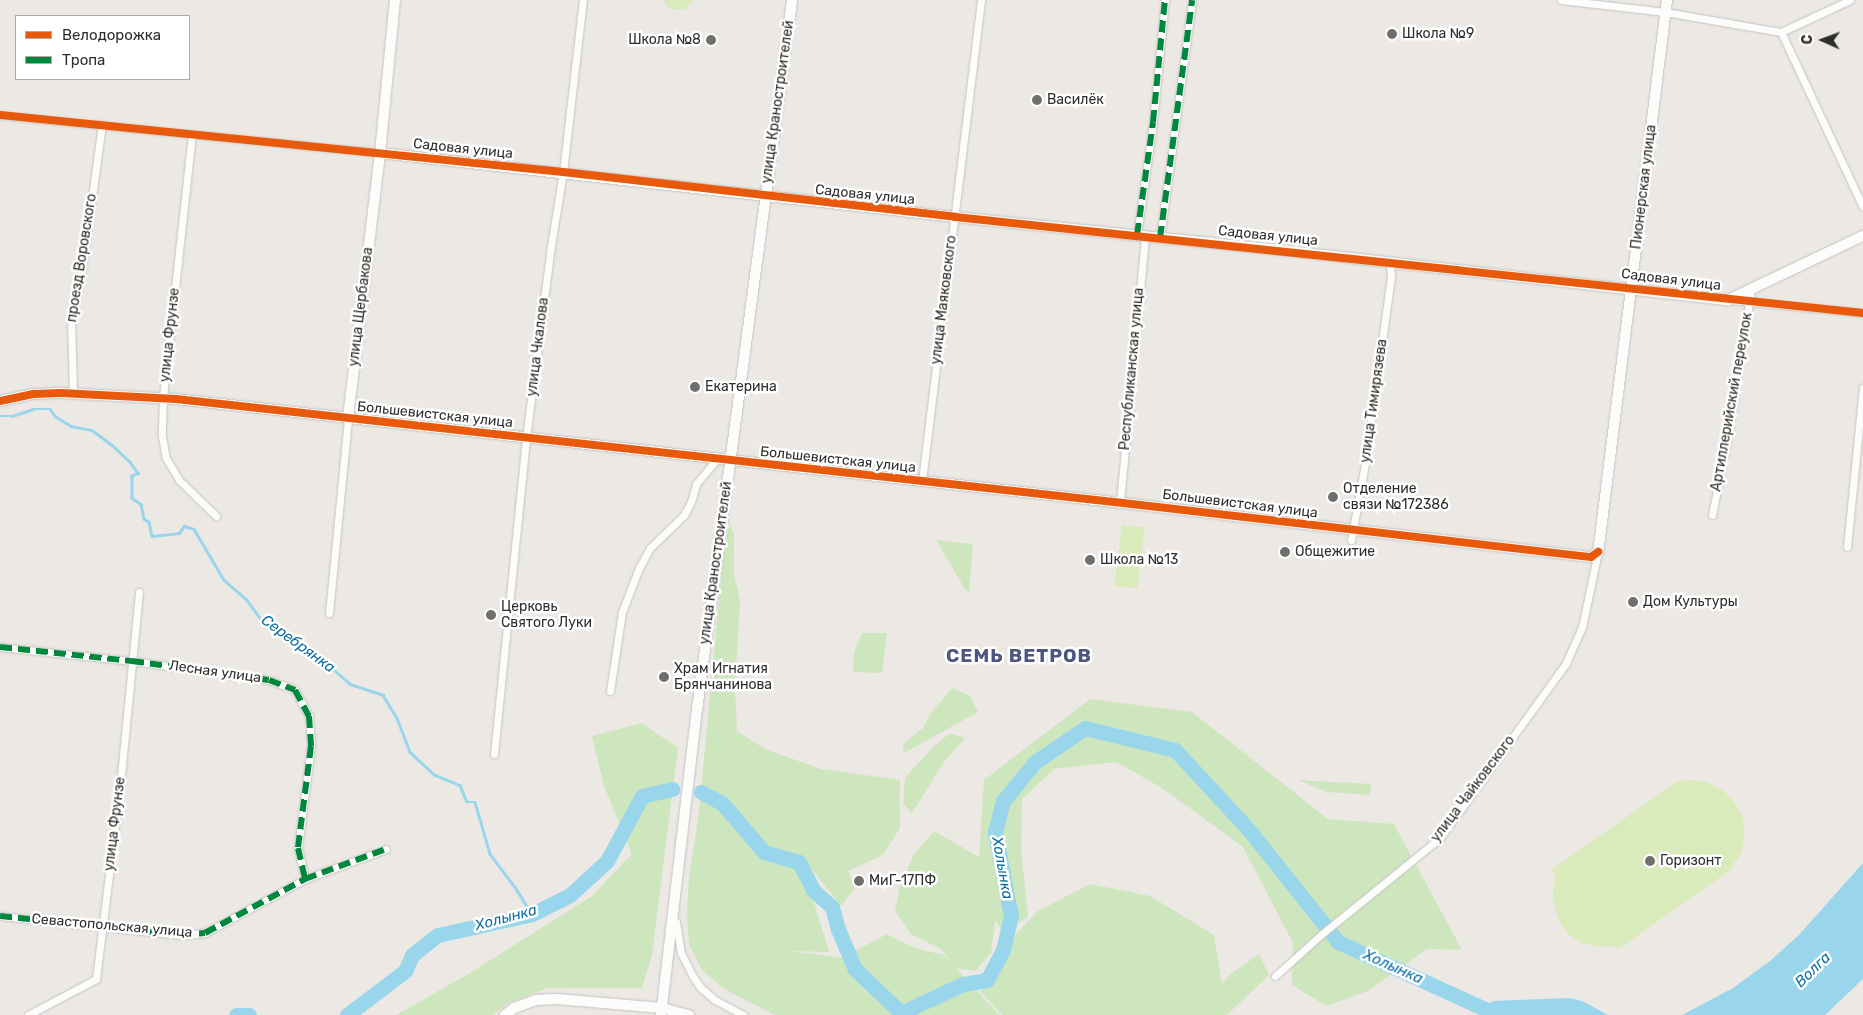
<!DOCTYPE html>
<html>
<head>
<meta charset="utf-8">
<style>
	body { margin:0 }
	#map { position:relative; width:1863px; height:1015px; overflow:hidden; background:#ece8e4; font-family:Rubik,sans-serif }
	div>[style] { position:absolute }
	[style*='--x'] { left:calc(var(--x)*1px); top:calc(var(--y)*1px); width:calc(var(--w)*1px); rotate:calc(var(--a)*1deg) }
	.green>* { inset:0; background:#cee6be }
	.pitch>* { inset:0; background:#d9eabb; transform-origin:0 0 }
	.water>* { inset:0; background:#99d6ec }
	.stream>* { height:2.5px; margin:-1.25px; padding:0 1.25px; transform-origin:1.25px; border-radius:1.25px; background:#99d6ec }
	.river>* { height:15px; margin:-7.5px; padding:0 7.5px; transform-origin:7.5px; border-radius:7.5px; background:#99d6ec }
	.roads { filter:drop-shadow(0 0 1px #c5c4c5) drop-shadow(0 0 1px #c5c4c5) }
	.street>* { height:7px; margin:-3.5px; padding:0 3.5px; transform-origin:3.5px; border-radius:3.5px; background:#fcfcfb }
	.secondary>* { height:10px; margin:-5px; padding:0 5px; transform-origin:5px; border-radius:5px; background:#fcfcfb }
	.quiet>* { height:6px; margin-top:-3px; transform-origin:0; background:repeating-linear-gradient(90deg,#00873e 0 12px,transparent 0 18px) }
	.cycleway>* { height:8px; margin:-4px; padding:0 4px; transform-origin:4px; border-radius:4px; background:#e8590c }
	.dots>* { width:14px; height:14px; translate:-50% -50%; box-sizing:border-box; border:2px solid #fff; border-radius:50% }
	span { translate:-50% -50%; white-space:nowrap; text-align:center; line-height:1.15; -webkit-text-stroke:5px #fff; paint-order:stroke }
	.poi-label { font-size:14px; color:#2e2e2e }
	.left { translate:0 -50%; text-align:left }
	.right { translate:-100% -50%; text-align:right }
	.street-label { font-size:14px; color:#2e2e2e }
	.water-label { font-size:15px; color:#0d6fa3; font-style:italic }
	.district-label { font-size:19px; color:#4d5680; font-weight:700; letter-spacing:1px }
	.legend { position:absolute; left:15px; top:15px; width:175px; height:65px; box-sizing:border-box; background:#fff; border:1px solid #ababab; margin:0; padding:6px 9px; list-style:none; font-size:15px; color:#2e2e2e }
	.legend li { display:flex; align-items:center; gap:10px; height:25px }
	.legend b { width:25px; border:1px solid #ababab }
	.north { position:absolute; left:1798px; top:15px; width:50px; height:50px; -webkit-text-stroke:4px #fff; paint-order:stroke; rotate:272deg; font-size:14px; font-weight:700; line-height:20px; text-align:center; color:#2e2e2e }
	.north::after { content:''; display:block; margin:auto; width:18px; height:22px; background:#2e2e2e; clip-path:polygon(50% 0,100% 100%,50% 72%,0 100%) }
</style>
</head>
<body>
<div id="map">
	<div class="green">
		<div style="clip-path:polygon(727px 514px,734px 534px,734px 574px,740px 601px,735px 685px,737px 731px,765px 749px,821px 769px,900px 780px,900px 828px,883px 855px,848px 871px,855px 888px,841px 906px,810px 867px,779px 850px,759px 852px,796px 865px,814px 902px,829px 952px,791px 951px,842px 958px,887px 934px,914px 948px,944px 955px,954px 966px,941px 949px,911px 934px,895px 911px,900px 885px,913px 856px,934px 831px,979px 857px,984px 780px,1090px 699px,1192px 712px,1328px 819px,1394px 824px,1462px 950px,1427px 949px,1368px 991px,1326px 1006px,1292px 985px,1293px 943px,1243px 847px,1162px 788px,1116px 762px,1054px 769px,1022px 799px,1021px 849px,1028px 917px,1003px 932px,995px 920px,991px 953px,975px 971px,956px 968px,999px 1015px,775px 1015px,724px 989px,702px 970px,689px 944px,687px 911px,689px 877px,699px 812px)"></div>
		<div style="clip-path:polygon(936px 540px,973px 544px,969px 591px,966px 591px)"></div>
		<div style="clip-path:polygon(862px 633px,887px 633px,882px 673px,853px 672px,854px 652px)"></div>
		<div style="clip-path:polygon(952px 688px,970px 696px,978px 712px,904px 753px,903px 746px,906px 741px,923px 728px,930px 714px)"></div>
		<div style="clip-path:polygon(642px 723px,678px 748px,652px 955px,642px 988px,548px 988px,508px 1003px,492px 1015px,396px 1015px,470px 973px,592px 896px,632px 854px,604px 786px,592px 736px)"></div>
		<div style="clip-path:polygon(950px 733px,965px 738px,944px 762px,912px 813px,903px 804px,905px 778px,932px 748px)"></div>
		<div style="clip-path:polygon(1298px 780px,1371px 784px,1370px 795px,1327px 792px)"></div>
		<div style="clip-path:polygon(1090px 884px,1150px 896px,1214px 935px,1222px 983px,1231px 974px,1259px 954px,1269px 975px,1227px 1015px,1002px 1015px,980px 991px,993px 978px,1017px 933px,1038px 911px)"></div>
	</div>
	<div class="pitch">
		<div style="clip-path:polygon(663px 0,693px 0,685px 9px,674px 10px,669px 8px)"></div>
		<div style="left:1122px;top:525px;width:23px;height:61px;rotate:7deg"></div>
		<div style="clip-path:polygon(1689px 780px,1707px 782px,1724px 791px,1735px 803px,1742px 816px,1745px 831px,1742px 851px,1729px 871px,1618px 949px,1616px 946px,1601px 947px,1582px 943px,1567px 933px,1557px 916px,1553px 897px,1555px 876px,1551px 870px,1676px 782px)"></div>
	</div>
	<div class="water">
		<div style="clip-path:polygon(1863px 863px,1863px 979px,1825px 1015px,1682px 1015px,1733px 988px,1770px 961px,1798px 936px)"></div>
		<div style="clip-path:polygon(1570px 998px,1582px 1001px,1608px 1015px,1481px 1015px,1485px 1005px,1493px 1001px)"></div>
	</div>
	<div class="stream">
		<div style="--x:0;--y:416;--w:12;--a:0"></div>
		<div style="--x:12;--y:416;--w:22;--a:-18"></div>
		<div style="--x:33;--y:409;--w:17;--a:0"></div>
		<div style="--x:50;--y:409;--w:9;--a:54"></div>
		<div style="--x:55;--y:416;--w:19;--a:32"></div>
		<div style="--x:71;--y:426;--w:21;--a:11"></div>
		<div style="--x:92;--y:430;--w:25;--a:37"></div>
		<div style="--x:112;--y:445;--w:25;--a:43"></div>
		<div style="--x:130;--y:462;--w:14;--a:54"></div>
		<div style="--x:138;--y:473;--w:7;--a:153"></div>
		<div style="--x:132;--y:476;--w:22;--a:90"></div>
		<div style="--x:132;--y:498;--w:11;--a:34"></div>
		<div style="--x:141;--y:504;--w:15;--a:79"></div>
		<div style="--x:144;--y:519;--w:6;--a:31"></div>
		<div style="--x:149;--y:522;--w:14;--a:78"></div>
		<div style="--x:152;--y:536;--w:27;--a:-6"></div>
		<div style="--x:179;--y:533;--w:9;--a:-54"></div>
		<div style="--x:184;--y:526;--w:10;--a:17"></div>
		<div style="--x:194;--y:529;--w:59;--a:59.5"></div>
		<div style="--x:224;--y:580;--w:30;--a:41"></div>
		<div style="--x:247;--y:600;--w:22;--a:54"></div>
		<div style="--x:260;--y:618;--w:78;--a:34.1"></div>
		<div style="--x:325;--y:662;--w:33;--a:41"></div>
		<div style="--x:350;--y:684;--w:35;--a:18"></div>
		<div style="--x:383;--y:695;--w:27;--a:59"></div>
		<div style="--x:397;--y:718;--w:36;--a:69"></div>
		<div style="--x:410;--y:752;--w:34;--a:43"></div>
		<div style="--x:435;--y:775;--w:27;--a:22"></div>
		<div style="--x:460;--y:785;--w:18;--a:68"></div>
		<div style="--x:467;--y:802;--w:8;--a:0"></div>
		<div style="--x:475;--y:802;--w:54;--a:73.9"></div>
		<div style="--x:490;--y:854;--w:41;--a:52.9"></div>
		<div style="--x:515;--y:887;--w:32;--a:58"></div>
	</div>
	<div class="river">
		<div style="--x:701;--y:792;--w:24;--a:28"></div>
		<div style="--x:722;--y:803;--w:65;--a:49.4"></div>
		<div style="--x:764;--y:852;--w:36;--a:16"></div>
		<div style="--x:799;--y:862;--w:31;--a:63"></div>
		<div style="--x:813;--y:890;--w:25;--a:42"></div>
		<div style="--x:832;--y:907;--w:23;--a:75"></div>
		<div style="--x:838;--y:929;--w:43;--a:67"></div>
		<div style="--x:855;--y:969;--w:64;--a:43.7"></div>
		<div style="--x:901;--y:1013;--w:68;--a:-25.1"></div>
		<div style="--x:963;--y:984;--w:24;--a:-9"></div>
		<div style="--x:987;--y:980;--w:34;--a:-62"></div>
		<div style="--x:1003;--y:950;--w:35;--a:-77"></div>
		<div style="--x:1011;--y:916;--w:86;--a:-100.8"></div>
		<div style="--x:995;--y:832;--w:32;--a:-76"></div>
		<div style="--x:1003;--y:801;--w:50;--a:-50.6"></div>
		<div style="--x:1035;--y:762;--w:60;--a:-34.2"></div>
		<div style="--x:1085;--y:728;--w:93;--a:13.7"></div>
		<div style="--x:1175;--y:750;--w:109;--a:47.2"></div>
		<div style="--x:1249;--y:830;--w:143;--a:51.5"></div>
		<div style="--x:1338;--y:942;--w:176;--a:24.5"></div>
		<div style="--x:236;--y:1015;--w:13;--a:0"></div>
		<div style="--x:347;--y:1015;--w:73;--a:-37.2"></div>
		<div style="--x:405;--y:971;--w:17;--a:-66"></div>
		<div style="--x:412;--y:955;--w:33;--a:-38"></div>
		<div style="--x:438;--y:935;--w:96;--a:-12.6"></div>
		<div style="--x:532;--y:914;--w:42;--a:-26.6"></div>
		<div style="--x:570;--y:895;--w:50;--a:-42.6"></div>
		<div style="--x:607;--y:861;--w:74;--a:-61.7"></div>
		<div style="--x:642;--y:796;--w:31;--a:-13"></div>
	</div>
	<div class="roads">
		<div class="street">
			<div style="--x:1561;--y:0;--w:105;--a:6.6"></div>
			<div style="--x:1665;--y:12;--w:118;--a:9.8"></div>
			<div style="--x:1781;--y:32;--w:193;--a:64.9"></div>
			<div style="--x:1781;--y:32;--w:76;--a:-24.9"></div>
			<div style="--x:0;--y:115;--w:382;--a:5.7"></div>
			<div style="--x:192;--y:134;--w:266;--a:96.3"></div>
			<div style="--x:163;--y:398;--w:38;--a:92"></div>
			<div style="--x:162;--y:436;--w:22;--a:80"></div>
			<div style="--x:166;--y:458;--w:26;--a:59"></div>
			<div style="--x:179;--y:480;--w:52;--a:44.2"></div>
			<div style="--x:1137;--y:235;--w:114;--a:-81.9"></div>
			<div style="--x:1153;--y:122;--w:123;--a:-84.4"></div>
			<div style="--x:1160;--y:238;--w:240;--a:-82.3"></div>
			<div style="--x:1731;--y:300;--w:133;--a:5.6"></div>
			<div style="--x:73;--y:393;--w:74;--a:-91.5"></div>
			<div style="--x:71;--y:319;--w:44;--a:-76.9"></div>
			<div style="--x:81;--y:276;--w:153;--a:-82.1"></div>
			<div style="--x:922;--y:481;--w:485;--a:-83"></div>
			<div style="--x:1120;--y:502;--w:267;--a:-84.6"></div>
			<div style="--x:1712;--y:515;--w:87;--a:-78.7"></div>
			<div style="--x:1729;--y:430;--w:143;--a:-81.1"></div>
			<div style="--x:1351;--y:540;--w:77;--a:-79.6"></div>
			<div style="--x:1365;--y:464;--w:189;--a:-82.1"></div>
			<div style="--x:1391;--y:277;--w:15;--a:-94"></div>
			<div style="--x:1847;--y:547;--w:160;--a:-84.3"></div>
			<div style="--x:329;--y:613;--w:196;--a:-84.4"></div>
			<div style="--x:0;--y:647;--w:133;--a:6.1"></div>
			<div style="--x:132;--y:661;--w:138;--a:7.9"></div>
			<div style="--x:269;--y:680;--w:28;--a:21"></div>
			<div style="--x:295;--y:690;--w:30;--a:62"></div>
			<div style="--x:309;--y:716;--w:30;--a:86"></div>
			<div style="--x:311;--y:746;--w:103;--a:97.3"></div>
			<div style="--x:298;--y:848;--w:32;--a:77"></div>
			<div style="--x:610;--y:691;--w:80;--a:-81.4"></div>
			<div style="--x:622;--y:612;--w:47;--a:-68.9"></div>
			<div style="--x:639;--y:568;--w:23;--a:-61"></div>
			<div style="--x:650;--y:548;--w:47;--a:-44.1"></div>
			<div style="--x:684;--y:515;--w:15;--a:-62"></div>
			<div style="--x:691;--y:502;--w:19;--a:-74"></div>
			<div style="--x:696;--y:484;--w:33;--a:-50"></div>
			<div style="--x:494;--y:754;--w:318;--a:-84.2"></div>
			<div style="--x:526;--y:438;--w:194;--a:-82.6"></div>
			<div style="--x:551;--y:246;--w:75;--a:-80.8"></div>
			<div style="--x:563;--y:172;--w:173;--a:-83.4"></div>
			<div style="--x:0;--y:916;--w:182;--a:6"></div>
			<div style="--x:181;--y:935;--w:24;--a:-5"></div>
			<div style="--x:205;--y:933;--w:114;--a:-28.4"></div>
			<div style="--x:305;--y:879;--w:86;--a:-20.3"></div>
			<div style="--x:676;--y:922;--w:31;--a:81"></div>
			<div style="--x:681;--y:953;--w:25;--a:63"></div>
			<div style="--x:692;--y:975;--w:14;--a:56"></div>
			<div style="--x:700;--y:987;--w:20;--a:41"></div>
			<div style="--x:715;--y:1000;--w:32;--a:28"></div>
			<div style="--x:1275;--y:976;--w:64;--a:-41.9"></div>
			<div style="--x:1323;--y:933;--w:151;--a:-39.1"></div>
			<div style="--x:1440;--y:838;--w:216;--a:-54.2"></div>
			<div style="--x:1566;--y:663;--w:39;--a:-66"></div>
			<div style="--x:1582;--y:627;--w:77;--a:-78"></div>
			<div style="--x:28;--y:1015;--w:77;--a:-27.9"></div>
			<div style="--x:96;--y:979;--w:194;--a:-82.9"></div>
			<div style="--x:120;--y:786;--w:195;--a:-84.4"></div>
		</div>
		<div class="secondary">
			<div style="--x:380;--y:153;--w:579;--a:6.35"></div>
			<div style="--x:955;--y:217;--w:344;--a:5.8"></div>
			<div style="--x:1297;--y:252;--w:434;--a:6.4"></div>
			<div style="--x:1728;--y:300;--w:149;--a:-25.4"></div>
			<div style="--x:0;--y:401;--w:35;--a:-12"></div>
			<div style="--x:34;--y:394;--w:27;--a:-2"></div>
			<div style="--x:61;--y:393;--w:115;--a:3"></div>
			<div style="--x:176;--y:399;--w:953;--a:6.27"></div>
			<div style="--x:1123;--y:503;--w:471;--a:6.6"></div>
			<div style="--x:1591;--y:557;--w:9;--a:-36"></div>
			<div style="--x:1598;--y:552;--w:6;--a:-81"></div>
			<div style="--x:1599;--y:546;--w:550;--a:-82.9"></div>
			<div style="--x:348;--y:418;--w:267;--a:-83.1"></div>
			<div style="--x:380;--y:153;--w:154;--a:-84.4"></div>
			<div style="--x:505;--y:1015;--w:11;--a:-38"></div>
			<div style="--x:514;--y:1008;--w:23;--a:-20"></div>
			<div style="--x:536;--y:1000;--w:21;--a:-3"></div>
			<div style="--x:557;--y:999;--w:105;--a:4.9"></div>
			<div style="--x:662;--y:1008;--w:28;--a:15"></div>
			<div style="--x:661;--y:1015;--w:300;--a:-83.3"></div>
			<div style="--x:696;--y:717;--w:723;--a:-82.37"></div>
		</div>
	</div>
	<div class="quiet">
		<div style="--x:1137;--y:235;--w:114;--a:-81.9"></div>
		<div style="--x:1153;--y:122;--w:123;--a:-84.4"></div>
		<div style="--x:1160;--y:238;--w:240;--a:-82.3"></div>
		<div style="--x:0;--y:647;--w:133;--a:6.1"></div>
		<div style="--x:132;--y:661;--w:138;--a:7.9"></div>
		<div style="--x:269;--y:680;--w:28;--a:21"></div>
		<div style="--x:295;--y:690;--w:30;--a:62"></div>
		<div style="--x:309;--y:716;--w:30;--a:86"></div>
		<div style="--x:311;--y:746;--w:103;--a:97.3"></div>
		<div style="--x:298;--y:848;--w:32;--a:77"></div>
		<div style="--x:0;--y:916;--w:182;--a:6"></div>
		<div style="--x:181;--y:935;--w:24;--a:-5"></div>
		<div style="--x:205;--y:933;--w:114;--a:-28.4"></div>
		<div style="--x:305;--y:879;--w:86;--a:-20.3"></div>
	</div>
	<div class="cycleway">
		<div style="--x:0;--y:115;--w:566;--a:5.78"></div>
		<div style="--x:563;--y:172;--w:395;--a:6.5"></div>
		<div style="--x:955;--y:217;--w:913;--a:6.04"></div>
		<div style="--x:0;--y:401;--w:35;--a:-12"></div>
		<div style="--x:34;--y:394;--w:27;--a:-2"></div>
		<div style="--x:61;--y:393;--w:115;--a:3"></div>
		<div style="--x:176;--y:399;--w:953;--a:6.27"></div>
		<div style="--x:1123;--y:503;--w:471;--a:6.6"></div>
		<div style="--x:1591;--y:557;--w:9;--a:-36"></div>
	</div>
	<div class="dots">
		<div style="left:1392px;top:34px;background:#706f6e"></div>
		<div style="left:711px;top:40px;background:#706f6e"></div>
		<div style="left:1037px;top:100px;background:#706f6e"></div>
		<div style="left:695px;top:387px;background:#706f6e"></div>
		<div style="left:1333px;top:497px;background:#706f6e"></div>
		<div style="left:1285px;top:552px;background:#706f6e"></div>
		<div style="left:1090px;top:560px;background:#706f6e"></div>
		<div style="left:1633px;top:602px;background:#706f6e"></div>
		<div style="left:491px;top:615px;background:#706f6e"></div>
		<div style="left:664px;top:677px;background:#706f6e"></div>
		<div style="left:1650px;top:861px;background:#706f6e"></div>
		<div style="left:859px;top:881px;background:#706f6e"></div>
	</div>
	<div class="poi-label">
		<span class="left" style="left:1402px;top:34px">Школа №9</span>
		<span class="right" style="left:701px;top:40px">Школа №8</span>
		<span class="left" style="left:1047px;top:100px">Василёк</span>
		<span class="left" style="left:705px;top:387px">Екатерина</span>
		<span class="left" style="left:1343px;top:497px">Отделение<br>связи №172386</span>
		<span class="left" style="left:1295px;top:552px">Общежитие</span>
		<span class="left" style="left:1100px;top:560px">Школа №13</span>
		<span class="left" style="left:1643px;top:602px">Дом Культуры</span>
		<span class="left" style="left:501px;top:615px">Церковь<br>Святого Луки</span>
		<span class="left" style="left:674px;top:677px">Храм Игнатия<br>Брянчанинова</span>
		<span class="left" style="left:1660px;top:861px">Горизонт</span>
		<span class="left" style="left:869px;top:881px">МиГ-17ПФ</span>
	</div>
	<div class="street-label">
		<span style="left:778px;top:102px;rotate:-82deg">улица Краностроителей</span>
		<span style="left:463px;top:149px;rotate:6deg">Садовая улица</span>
		<span style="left:1644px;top:187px;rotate:-83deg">Пионерская улица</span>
		<span style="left:865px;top:195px;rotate:6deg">Садовая улица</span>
		<span style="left:1268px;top:236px;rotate:6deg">Садовая улица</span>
		<span style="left:82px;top:258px;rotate:-81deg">проезд Воровского</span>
		<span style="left:1671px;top:280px;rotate:7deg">Садовая улица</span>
		<span style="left:944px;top:300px;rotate:-83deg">улица Маяковского</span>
		<span style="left:361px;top:307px;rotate:-83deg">улица Щербакова</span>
		<span style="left:170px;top:335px;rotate:-84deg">улица Фрунзе</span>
		<span style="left:538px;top:347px;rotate:-83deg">улица Чкалова</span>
		<span style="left:1132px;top:369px;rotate:-85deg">Республиканская улица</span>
		<span style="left:1374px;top:401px;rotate:-82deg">улица Тимирязева</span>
		<span style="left:1732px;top:402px;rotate:-80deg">Артиллерийский переулок</span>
		<span style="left:435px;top:415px;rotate:6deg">Большевистская улица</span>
		<span style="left:838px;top:460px;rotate:6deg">Большевистская улица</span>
		<span style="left:1240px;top:504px;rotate:7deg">Большевистская улица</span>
		<span style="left:716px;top:563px;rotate:-82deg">улица Краностроителей</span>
		<span style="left:215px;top:672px;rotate:8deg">Лесная улица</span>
		<span style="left:1473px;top:789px;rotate:-53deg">улица Чайковского</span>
		<span style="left:115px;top:824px;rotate:-83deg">улица Фрунзе</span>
		<span style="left:112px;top:926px;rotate:5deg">Севастопольская улица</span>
	</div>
	<div class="water-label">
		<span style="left:298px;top:644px;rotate:36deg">Серебрянка</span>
		<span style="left:1002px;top:868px;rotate:80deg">Холынка</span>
		<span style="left:506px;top:918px;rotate:-15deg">Холынка</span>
		<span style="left:1393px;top:967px;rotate:24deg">Холынка</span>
		<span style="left:1813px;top:970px;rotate:-44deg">Волга</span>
	</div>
	<div class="district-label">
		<span style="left:1019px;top:656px">СЕМЬ ВЕТРОВ</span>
	</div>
	<ul class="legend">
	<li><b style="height:6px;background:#e8590c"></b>Велодорожка</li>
	<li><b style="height:6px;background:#00873e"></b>Тропа</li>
	</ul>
	<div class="north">С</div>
</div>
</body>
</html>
